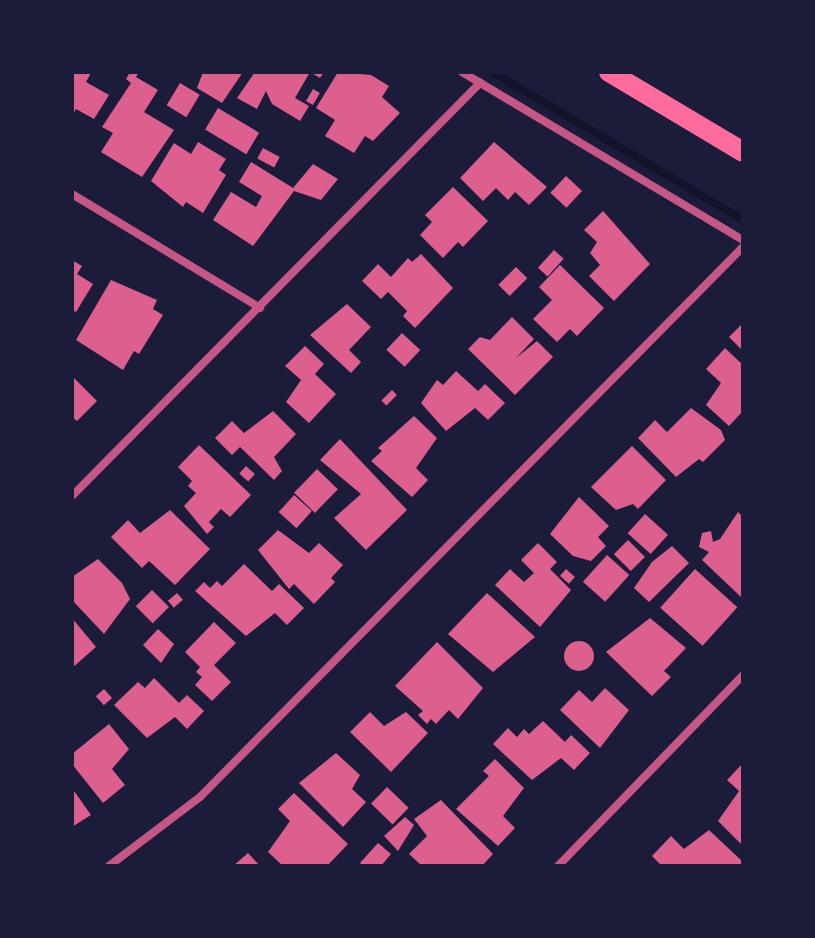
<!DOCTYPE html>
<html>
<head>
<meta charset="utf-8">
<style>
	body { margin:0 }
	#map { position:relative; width:815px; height:938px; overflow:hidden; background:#1b1b3a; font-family:"Varela Round",sans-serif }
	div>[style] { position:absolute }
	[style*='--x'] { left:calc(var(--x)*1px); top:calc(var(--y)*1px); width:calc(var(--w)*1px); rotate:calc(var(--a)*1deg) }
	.stream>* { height:8px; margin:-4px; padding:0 4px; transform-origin:4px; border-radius:4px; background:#12122b }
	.building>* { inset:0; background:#dd5f8e; transform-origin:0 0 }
	.round { border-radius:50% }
	.minor>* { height:8px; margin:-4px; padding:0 4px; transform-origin:4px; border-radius:4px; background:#c65784 }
	.primary>* { height:20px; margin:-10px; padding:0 10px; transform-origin:10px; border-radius:10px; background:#ff6b9d }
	span { translate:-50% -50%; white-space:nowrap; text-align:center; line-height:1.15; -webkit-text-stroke:8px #1b1b3a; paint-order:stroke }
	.frame { position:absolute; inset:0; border:74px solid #1b1b3a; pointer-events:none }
</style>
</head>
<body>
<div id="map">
	<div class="stream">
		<div style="--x:492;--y:72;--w:291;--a:30.5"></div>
	</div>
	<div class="building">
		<div style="clip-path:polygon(72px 72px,91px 73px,86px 82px,109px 95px,94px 119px,76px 109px,72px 116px)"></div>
		<div style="clip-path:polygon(130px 72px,139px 72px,136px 77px,158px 90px,144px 112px,174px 130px,142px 177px,101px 152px,113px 133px,102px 127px,131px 83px,126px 79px)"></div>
		<div style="clip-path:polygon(203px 72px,243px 72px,222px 103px,197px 88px)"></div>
		<div style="clip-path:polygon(309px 72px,324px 72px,320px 78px,310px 72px,295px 98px,309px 106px,300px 121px,272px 104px,266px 91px,257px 109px,237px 98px,255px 72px)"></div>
		<div style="clip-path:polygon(338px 72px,371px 75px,389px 86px,382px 97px,400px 113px,373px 141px,365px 136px,354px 153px,325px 136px,335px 120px,316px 108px)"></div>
		<div style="left:180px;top:83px;width:23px;height:26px;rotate:31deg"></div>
		<div style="left:313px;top:89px;width:8px;height:14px;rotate:30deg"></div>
		<div style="left:218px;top:108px;width:48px;height:25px;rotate:31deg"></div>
		<div style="clip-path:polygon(198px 142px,226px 159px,219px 170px,226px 175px,203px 213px,186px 202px,183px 207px,151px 181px,174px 143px,191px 154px)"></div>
		<div style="clip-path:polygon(494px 142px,547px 187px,529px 205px,515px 192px,508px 200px,496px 188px,483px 201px,460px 178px)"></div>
		<div style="left:263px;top:148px;width:19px;height:12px;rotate:28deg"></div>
		<div style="clip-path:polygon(251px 162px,293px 188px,313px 164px,338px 179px,321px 200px,294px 191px,253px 246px,213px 220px,231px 192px,256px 207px,262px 196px,239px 182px)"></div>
		<div style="left:566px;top:176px;width:22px;height:23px;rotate:43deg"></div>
		<div style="clip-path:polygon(453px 187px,488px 221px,463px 247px,458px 242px,443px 258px,420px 235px,432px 222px,425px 215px)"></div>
		<div style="clip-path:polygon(603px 211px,650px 264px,614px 301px,589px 276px,600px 265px,590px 253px,597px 242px,584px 230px)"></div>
		<div style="left:554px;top:250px;width:13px;height:24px;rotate:42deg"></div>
		<div style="clip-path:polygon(421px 254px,453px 288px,415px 328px,403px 316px,407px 311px,388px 292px,381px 299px,362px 281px,378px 264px,391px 277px,408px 258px,412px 262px)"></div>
		<div style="clip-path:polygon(72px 260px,82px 266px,77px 274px,93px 284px,76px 312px,72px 310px)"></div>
		<div style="clip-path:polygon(560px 265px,604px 308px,577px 336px,570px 329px,557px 342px,533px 319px,552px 300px,539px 287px)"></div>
		<div style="left:516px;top:267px;width:16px;height:25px;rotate:45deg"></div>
		<div style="clip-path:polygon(111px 280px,157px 300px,153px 309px,163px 315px,139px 354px,134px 351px,123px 370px,76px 340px)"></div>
		<div style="clip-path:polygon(347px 304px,371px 327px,349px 350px,361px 362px,351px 373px,310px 335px)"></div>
		<div style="clip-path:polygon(512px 317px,534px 339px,516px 358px,537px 341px,553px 357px,515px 395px,468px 349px,480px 337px,490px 340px)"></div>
		<div style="clip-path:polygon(743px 323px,743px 351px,729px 337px)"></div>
		<div style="left:402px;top:333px;width:25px;height:23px;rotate:43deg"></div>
		<div style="clip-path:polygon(305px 346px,324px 364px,315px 374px,336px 394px,309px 423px,286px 402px,301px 380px,285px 366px)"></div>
		<div style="clip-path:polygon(725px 348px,743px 365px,743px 411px,729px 426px,706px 405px,721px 383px,706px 369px)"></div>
		<div style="clip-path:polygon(456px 371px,478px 391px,485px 384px,505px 403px,488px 420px,475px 408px,446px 431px,421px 403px,437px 380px,443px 385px)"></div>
		<div style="clip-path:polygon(72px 376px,97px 401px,77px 421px,72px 417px)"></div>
		<div style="left:392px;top:390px;width:7px;height:15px;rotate:45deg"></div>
		<div style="clip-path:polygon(691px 408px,721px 430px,725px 440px,703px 462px,699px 459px,676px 477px,638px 438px,655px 420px,667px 432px)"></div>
		<div style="clip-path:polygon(273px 411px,296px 434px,274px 457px,282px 471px,274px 480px,240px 447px,232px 455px,215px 438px,232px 421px,244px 433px)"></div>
		<div style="clip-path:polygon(414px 416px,437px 438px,416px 468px,428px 480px,412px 497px,371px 461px,382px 451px,378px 448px)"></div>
		<div style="clip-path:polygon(340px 439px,407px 510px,366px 550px,334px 518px,361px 494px,320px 460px)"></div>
		<div style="clip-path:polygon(199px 445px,251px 495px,230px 517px,221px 509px,209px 522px,214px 527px,207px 534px,184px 506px,196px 493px,188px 486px,192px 481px,178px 467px)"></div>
		<div style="clip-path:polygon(632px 446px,666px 480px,638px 509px,633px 504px,616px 510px,591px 487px)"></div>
		<div style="left:246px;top:466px;width:12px;height:10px;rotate:42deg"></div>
		<div style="left:317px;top:469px;width:29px;height:33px;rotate:44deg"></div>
		<div style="left:294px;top:495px;width:24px;height:23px;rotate:42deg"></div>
		<div style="clip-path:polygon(579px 497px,609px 526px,598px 537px,606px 546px,591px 561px,573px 556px,550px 534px)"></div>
		<div style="clip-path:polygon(170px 510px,210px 549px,175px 585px,149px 561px,142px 568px,111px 537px,128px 520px,140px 533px)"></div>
		<div style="clip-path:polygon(738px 512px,743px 517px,741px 597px,702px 560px,709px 552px,699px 547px,702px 533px,711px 531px,713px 542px,720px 539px)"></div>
		<div style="left:645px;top:514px;width:31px;height:26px;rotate:42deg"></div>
		<div style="clip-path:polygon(278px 530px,309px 553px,319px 543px,343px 565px,331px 578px,335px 582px,314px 604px,294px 584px,289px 589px,258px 550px)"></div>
		<div style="left:628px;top:540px;width:24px;height:20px;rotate:45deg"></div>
		<div style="clip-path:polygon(538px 543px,557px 562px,550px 569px,571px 590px,540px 627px,495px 585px,510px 569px,524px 582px,534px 573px,521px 560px)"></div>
		<div style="clip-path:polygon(672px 546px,689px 563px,649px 602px,634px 588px,652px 562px)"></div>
		<div style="left:607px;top:555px;width:30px;height:36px;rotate:42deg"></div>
		<div style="clip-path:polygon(98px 559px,122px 583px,130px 599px,104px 634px,72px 600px,72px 577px)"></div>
		<div style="clip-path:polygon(244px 564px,272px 591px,279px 584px,304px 608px,287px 625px,275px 613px,246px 636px,195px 591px,204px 582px,210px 588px,217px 581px,222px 586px)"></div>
		<div style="left:566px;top:569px;width:12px;height:9px;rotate:42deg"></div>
		<div style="left:695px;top:569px;width:57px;height:52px;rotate:42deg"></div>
		<div style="left:152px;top:590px;width:24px;height:23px;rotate:45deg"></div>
		<div style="left:177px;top:593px;width:9px;height:12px;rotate:49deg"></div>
		<div style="clip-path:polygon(487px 593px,535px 637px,493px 672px,448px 634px)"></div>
		<div style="clip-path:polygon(72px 618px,96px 647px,72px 668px)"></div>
		<div style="clip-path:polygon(650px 618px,686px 648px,664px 671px,671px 677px,652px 696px,606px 652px)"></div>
		<div style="clip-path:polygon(214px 622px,236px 643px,214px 665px,231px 682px,212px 701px,195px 685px,202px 677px,196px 672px,200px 667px,185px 652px)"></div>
		<div style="clip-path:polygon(158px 629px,174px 644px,161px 663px,143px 645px)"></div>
		<div class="round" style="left:564px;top:641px;width:30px;height:30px"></div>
		<div style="clip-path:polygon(437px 642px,483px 688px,458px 719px,449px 710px,436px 724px,431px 719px,427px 724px,418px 715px,423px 711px,395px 686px)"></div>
		<div style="clip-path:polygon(154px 678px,179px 703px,187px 695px,204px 711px,187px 729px,175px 717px,147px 738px,114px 705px,138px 682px,145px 688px)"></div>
		<div style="clip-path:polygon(605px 688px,629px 710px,600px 748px,560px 710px,579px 690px,592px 702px)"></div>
		<div style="left:104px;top:689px;width:12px;height:11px;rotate:48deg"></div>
		<div style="clip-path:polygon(370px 712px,384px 726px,406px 712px,428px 733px,391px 772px,350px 732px)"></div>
		<div style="clip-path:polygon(543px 721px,565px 742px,571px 735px,590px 753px,574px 770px,561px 758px,532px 780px,493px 744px,508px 728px,517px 737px,524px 729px,529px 734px)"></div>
		<div style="clip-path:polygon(109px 724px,129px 749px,112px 769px,125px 785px,103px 803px,72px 764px,72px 754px)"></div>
		<div style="clip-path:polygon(336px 753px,360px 775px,352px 789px,366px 802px,343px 827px,299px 783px)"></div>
		<div style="clip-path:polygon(495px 759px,524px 788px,503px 816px,515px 828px,498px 846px,456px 809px,489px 776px,483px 771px)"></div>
		<div style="clip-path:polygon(743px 763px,743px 842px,741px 844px,718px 821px,739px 791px,727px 780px)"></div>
		<div style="left:387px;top:787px;width:30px;height:23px;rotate:44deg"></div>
		<div style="clip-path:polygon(72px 788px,91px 815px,72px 827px)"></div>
		<div style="clip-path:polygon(294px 793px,348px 844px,327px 866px,283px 866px,268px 852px,290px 821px,278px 809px)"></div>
		<div style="clip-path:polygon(441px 800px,493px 854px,482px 866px,422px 866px,409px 854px,427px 836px,414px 819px)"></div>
		<div style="clip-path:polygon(405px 817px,414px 825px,398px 851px,384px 836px)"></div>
		<div style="clip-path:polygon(709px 830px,743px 862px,739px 866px,662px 866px,652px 856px,671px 836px,684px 849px)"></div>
		<div style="clip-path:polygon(378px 843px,391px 854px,381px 866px,363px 866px,360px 863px)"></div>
		<div style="clip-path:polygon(248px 853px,260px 866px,233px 866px)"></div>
	</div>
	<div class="minor">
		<div style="--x:462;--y:72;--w:327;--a:30.9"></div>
		<div style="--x:72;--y:194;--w:220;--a:31.2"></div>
		<div style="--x:72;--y:496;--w:581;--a:-45.35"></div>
		<div style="--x:109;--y:866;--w:114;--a:-37.2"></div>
		<div style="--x:200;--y:797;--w:773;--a:-45.37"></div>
		<div style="--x:558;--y:866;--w:266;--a:-45.9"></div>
	</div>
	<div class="primary">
		<div style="--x:609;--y:72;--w:156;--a:30.8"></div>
	</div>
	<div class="frame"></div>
</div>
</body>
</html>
